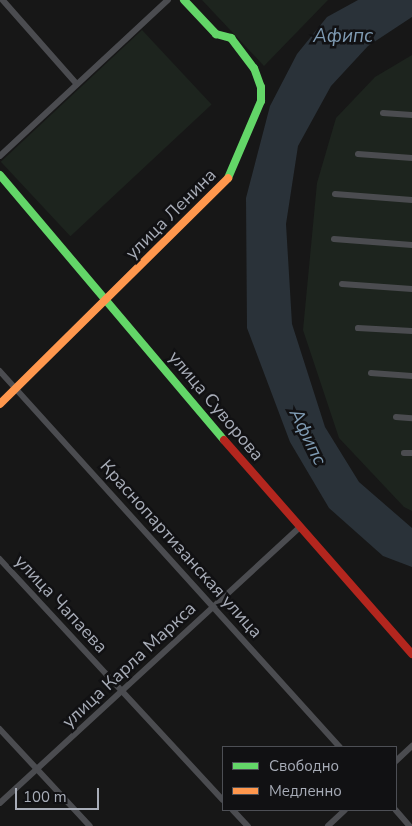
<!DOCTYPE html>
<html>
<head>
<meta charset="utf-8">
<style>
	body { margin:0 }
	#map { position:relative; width:412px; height:826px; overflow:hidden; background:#171717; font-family:"Nunito Sans",sans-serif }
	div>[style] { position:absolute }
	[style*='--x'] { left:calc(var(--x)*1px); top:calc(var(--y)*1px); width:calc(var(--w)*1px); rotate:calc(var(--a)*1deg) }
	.green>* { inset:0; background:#1d241e; transform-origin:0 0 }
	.water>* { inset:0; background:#2a3239 }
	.street>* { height:5.5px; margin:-2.75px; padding:0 2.75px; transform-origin:2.75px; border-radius:2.75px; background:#4b4c50 }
	.fast>* { height:8px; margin:-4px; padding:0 4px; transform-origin:4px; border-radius:4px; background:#63d668 }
	.slow>* { height:8px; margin:-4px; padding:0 4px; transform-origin:4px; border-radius:4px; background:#ff974d }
	.jam>* { height:8px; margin:-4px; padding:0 4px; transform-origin:4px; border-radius:4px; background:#b3261e }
	span { translate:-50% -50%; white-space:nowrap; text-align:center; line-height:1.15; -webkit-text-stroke:5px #111113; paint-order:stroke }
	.street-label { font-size:18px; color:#a8adb8 }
	.water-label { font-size:19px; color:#7f9bb3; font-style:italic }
	.legend { position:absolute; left:222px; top:746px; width:175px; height:65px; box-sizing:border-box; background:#111113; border:1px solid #4d4f55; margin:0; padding:6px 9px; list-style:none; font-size:15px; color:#a8adb8 }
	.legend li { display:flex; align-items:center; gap:10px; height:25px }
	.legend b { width:25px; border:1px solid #4d4f55 }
	.scale { position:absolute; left:15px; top:788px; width:84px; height:22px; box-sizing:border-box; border:2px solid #a8adb8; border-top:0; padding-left:6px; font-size:15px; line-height:18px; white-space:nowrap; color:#a8adb8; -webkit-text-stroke:4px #111113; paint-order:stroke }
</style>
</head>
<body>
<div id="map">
	<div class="green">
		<div style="clip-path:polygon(202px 0,328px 0,264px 66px)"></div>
		<div style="left:142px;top:30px;width:102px;height:193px;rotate:47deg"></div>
		<div style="clip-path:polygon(412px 55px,412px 511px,404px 507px,339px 438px,303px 330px,317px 183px,336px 118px,375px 77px)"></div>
	</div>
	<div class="water">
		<div style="clip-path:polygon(358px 0,412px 0,412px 17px,368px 46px,331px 86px,298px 146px,286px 224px,292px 324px,325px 427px,359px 482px,412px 528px,412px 567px,383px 556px,329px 508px,290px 442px,247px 328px,246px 198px,270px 106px,297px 54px,327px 17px)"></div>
	</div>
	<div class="street">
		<div style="--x:3;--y:0;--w:112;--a:48.6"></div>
		<div style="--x:383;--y:113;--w:29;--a:4"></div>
		<div style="--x:358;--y:154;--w:54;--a:4.2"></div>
		<div style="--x:0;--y:156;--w:229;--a:-42.9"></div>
		<div style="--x:335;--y:194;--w:77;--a:4.5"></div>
		<div style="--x:334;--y:239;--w:78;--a:4.4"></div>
		<div style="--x:342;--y:284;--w:70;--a:4.1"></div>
		<div style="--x:358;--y:328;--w:54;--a:3.2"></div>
		<div style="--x:0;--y:371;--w:507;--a:47.88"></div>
		<div style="--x:371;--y:373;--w:41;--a:4.2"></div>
		<div style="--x:396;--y:417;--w:16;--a:4"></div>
		<div style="--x:404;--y:453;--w:8;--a:0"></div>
		<div style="--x:0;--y:559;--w:328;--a:47.2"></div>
		<div style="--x:0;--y:729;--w:132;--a:47.1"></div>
		<div style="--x:396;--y:761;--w:22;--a:-43"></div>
		<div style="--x:0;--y:803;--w:406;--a:-42.6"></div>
		<div style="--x:233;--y:810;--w:22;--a:47"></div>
		<div style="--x:396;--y:810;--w:21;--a:49"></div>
		<div style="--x:328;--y:826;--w:23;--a:-43"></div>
	</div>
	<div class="fast">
		<div style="--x:184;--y:0;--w:47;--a:46.7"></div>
		<div style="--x:216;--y:34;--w:16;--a:15"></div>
		<div style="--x:231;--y:38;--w:38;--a:53"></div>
		<div style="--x:254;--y:68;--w:20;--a:70"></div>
		<div style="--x:261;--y:87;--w:14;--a:90"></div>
		<div style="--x:261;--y:101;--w:84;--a:113.2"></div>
		<div style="--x:0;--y:175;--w:347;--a:49.8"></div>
	</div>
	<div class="slow">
		<div style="--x:0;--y:404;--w:321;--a:-44.7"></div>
	</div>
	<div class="jam">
		<div style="--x:224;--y:440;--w:285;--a:48.7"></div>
	</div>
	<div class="street-label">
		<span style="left:171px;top:214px;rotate:-45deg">улица Ленина</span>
		<span style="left:216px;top:406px;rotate:50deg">улица Суворова</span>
		<span style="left:181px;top:549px;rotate:48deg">Краснопартизанская улица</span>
		<span style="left:61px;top:604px;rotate:47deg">улица Чапаева</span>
		<span style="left:129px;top:665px;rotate:-43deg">улица Карла Маркса</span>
	</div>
	<div class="water-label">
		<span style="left:343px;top:37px">Афипс</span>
		<span style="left:307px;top:437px;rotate:64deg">Афипс</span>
	</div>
	<ul class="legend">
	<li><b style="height:6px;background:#63d668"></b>Свободно</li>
	<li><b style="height:6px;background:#ff974d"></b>Медленно</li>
	</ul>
	<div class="scale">100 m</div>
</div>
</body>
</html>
